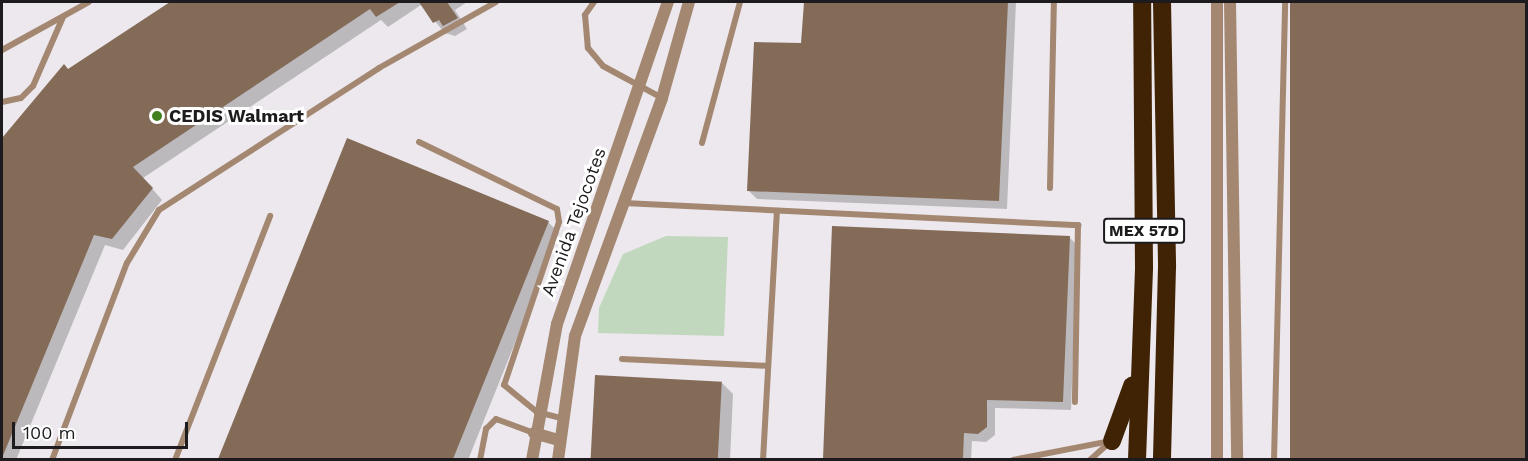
<!DOCTYPE html>
<html>
<head>
<meta charset="utf-8">
<style>
	body { margin:0 }
	#map { position:relative; width:1528px; height:461px; overflow:hidden; background:#ece8ed; font-family:"Work Sans",sans-serif }
	div>[style] { position:absolute }
	[style*='--x'] { left:calc(var(--x)*1px); top:calc(var(--y)*1px); width:calc(var(--w)*1px); rotate:calc(var(--a)*1deg) }
	.green>* { inset:0; background:#c2d8be }
	.shadow>* { inset:0; background:#0003; transform-origin:0 0 }
	.building>* { inset:0; background:#846b57; transform-origin:0 0 }
	.service>* { height:6px; margin:-3px; padding:0 3px; transform-origin:3px; border-radius:3px; background:#a38771 }
	.minor>* { height:12px; margin:-6px; padding:0 6px; transform-origin:6px; border-radius:6px; background:#a38771 }
	.motorway>* { height:18px; margin:-9px; padding:0 9px; transform-origin:9px; border-radius:9px; background:#402204 }
	.dots>* { width:16px; height:16px; translate:-50% -50%; box-sizing:border-box; border:3px solid #fff; border-radius:50% }
	span { translate:-50% -50%; white-space:nowrap; text-align:center; line-height:1.15; -webkit-text-stroke:6px #fff; paint-order:stroke }
	.shield-label span { padding:2px 4px; background:#fff; border:2px solid; border-radius:4px; -webkit-text-stroke-width:0 }
	.shield-label { font-size:16px; color:#1d1b1d; font-weight:700 }
	.poi-label { font-size:18px; color:#1d1b1d; font-weight:700 }
	.left { translate:0 -50%; text-align:left }
	.street-label { font-size:18px; color:#1d1b1d }
	.frame { position:absolute; inset:0; border:3px solid #1d1b1d; pointer-events:none }
	.scale { position:absolute; left:12px; top:422px; width:176px; height:27px; box-sizing:border-box; border:3px solid #1d1b1d; border-top:0; padding-left:8px; font-size:18px; line-height:21px; white-space:nowrap; color:#1d1b1d; -webkit-text-stroke:4px #fff; paint-order:stroke }
</style>
</head>
<body>
<div id="map">
	<div class="green">
		<div style="clip-path:polygon(666px 236px,728px 237px,724px 336px,598px 333px,599px 308px,623px 254px)"></div>
	</div>
	<div class="shadow">
		<div style="clip-path:polygon(173px 2px,467px 2px,455px 10px,467px 29px,455px 36px,445px 33px,421px 5px,388px 27px,381px 20px,143px 178px,162px 200px,123px 250px,105px 245px,16px 460px,2px 460px,2px 140px,64px 66px,69px 70px)"></div>
		<div style="clip-path:polygon(805px 2px,1016px 2px,1007px 209px,757px 199px,749px 191px,803px 44px)"></div>
		<div style="left:1290px;top:2px;width:236px;height:458px"></div>
		<div style="clip-path:polygon(348px 140px,548px 222px,559px 233px,468px 460px,220px 460px)"></div>
		<div style="clip-path:polygon(833px 227px,1069px 237px,1077px 245px,1071px 410px,995px 408px,995px 435px,986px 442px,972px 441px,971px 460px,824px 460px)"></div>
		<div style="clip-path:polygon(596px 376px,722px 383px,733px 394px,730px 460px,593px 460px)"></div>
	</div>
	<div class="building">
		<div style="clip-path:polygon(170px 2px,400px 2px,376px 17px,370px 9px,133px 167px,153px 188px,112px 239px,94px 235px,2px 458px,2px 138px,64px 64px,68px 69px)"></div>
		<div style="clip-path:polygon(419px 2px,447px 2px,458px 18px,443px 26px,439px 20px,433px 23px)"></div>
		<div style="clip-path:polygon(804px 2px,1008px 2px,999px 201px,747px 191px,754px 42px,801px 43px)"></div>
		<div style="left:1290px;top:2px;width:237px;height:457px"></div>
		<div style="clip-path:polygon(347px 138px,549px 221px,453px 459px,218px 459px)"></div>
		<div style="clip-path:polygon(832px 226px,1070px 236px,1063px 402px,987px 400px,987px 427px,978px 434px,964px 433px,963px 459px,823px 459px)"></div>
		<div style="left:595px;top:375px;width:127px;height:84px;rotate:3deg"></div>
	</div>
	<div class="service">
		<div style="--x:594;--y:2;--w:16;--a:125"></div>
		<div style="--x:585;--y:15;--w:33;--a:85"></div>
		<div style="--x:588;--y:48;--w:23;--a:50"></div>
		<div style="--x:603;--y:66;--w:67;--a:28.5"></div>
		<div style="--x:2;--y:50;--w:99;--a:-28.9"></div>
		<div style="--x:2;--y:102;--w:19;--a:-12"></div>
		<div style="--x:21;--y:98;--w:17;--a:-45"></div>
		<div style="--x:33;--y:86;--w:75;--a:-66.5"></div>
		<div style="--x:419;--y:142;--w:153;--a:25.9"></div>
		<div style="--x:557;--y:209;--w:13;--a:81"></div>
		<div style="--x:559;--y:222;--w:172;--a:108.6"></div>
		<div style="--x:504;--y:385;--w:43;--a:39.3"></div>
		<div style="--x:537;--y:412;--w:25;--a:14"></div>
		<div style="--x:702;--y:143;--w:146;--a:-74.9"></div>
		<div style="--x:1050;--y:188;--w:186;--a:-88.8"></div>
		<div style="--x:624;--y:203;--w:455;--a:2.8"></div>
		<div style="--x:1078;--y:225;--w:177;--a:91"></div>
		<div style="--x:622;--y:359;--w:146;--a:2.7"></div>
		<div style="--x:52;--y:460;--w:211;--a:-69.2"></div>
		<div style="--x:127;--y:263;--w:62;--a:-58.9"></div>
		<div style="--x:159;--y:210;--w:262;--a:-32.8"></div>
		<div style="--x:379;--y:68;--w:134;--a:-29.4"></div>
		<div style="--x:175;--y:460;--w:262;--a:-68.7"></div>
		<div style="--x:480;--y:460;--w:32;--a:-79"></div>
		<div style="--x:486;--y:429;--w:14;--a:-45"></div>
		<div style="--x:496;--y:419;--w:40;--a:20.2"></div>
		<div style="--x:763;--y:460;--w:248;--a:-86.8"></div>
		<div style="--x:1013;--y:460;--w:100;--a:-11"></div>
		<div style="--x:1090;--y:460;--w:28;--a:-42"></div>
		<div style="--x:1274;--y:460;--w:458;--a:-88.6"></div>
	</div>
	<div class="minor">
		<div style="--x:1217;--y:2;--w:458;--a:90"></div>
		<div style="--x:1230;--y:2;--w:458;--a:89.1"></div>
		<div style="--x:534;--y:433;--w:26;--a:16"></div>
		<div style="--x:532;--y:460;--w:138;--a:-79.6"></div>
		<div style="--x:557;--y:324;--w:341;--a:-71"></div>
		<div style="--x:558;--y:460;--w:125;--a:-82.2"></div>
		<div style="--x:575;--y:336;--w:253;--a:-69.9"></div>
		<div style="--x:662;--y:98;--w:100;--a:-74.3"></div>
	</div>
	<div class="motorway">
		<div style="--x:1162;--y:2;--w:265;--a:88.9"></div>
		<div style="--x:1167;--y:267;--w:193;--a:91.5"></div>
		<div style="--x:1112;--y:441;--w:59;--a:-70"></div>
		<div style="--x:1137;--y:460;--w:192;--a:-87.9"></div>
		<div style="--x:1144;--y:268;--w:266;--a:-90.4"></div>
	</div>
	<div class="dots">
		<div style="left:157px;top:116px;background:#42801f"></div>
	</div>
	<div class="shield-label">
		<span style="left:1144px;top:231px">MEX 57D</span>
	</div>
	<div class="poi-label">
		<span class="left" style="left:169px;top:116px">CEDIS Walmart</span>
	</div>
	<div class="street-label">
		<span style="left:574px;top:222px;rotate:-70deg">Avenida Tejocotes</span>
	</div>
	<div class="frame"></div>
	<div class="scale">100 m</div>
</div>
</body>
</html>
